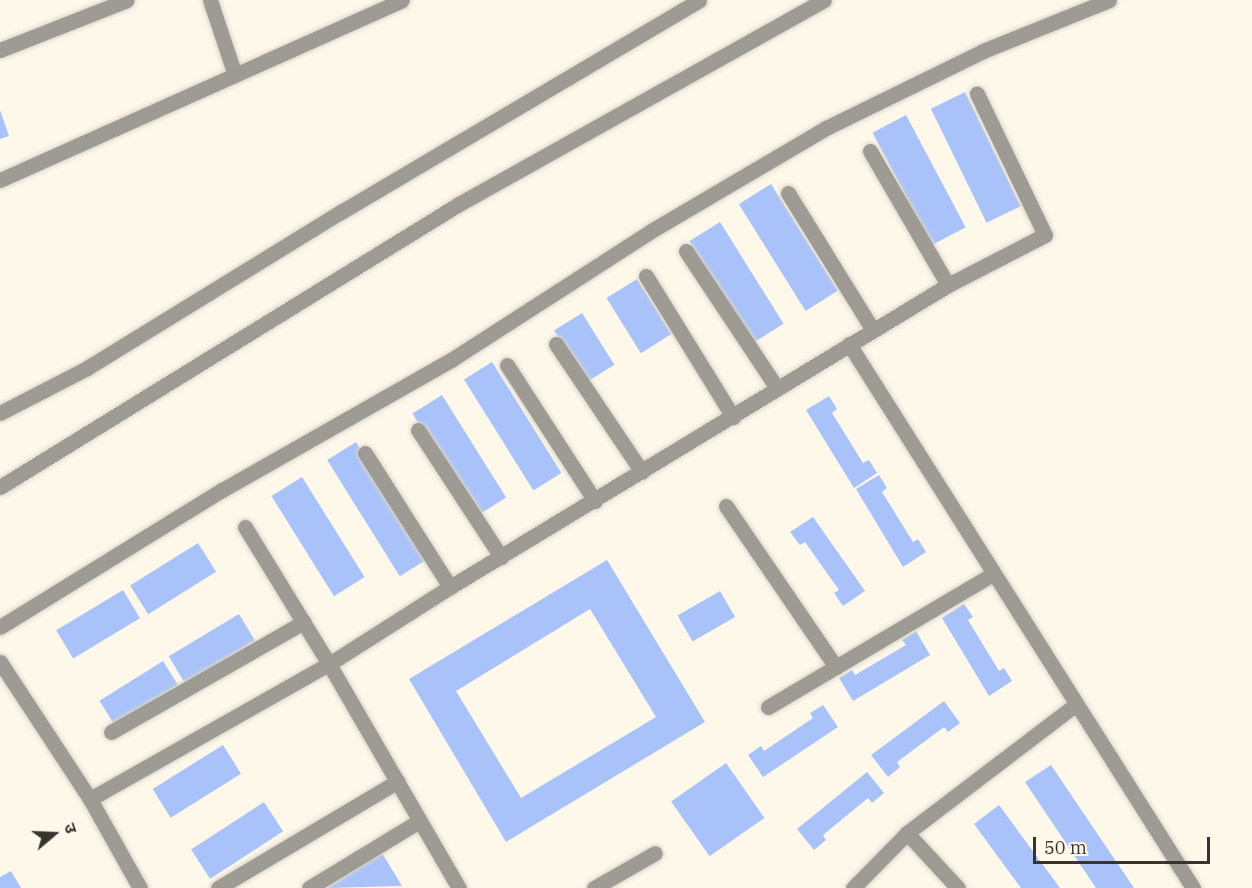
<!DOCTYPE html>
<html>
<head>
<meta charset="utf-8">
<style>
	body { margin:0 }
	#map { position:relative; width:1252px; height:888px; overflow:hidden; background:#fef8eb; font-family:"IBM Plex Serif","Noto Sans Devanagari",serif }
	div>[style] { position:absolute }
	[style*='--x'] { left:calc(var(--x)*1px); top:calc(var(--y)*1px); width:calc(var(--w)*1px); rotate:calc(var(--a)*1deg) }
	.building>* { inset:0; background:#a9c2f9; transform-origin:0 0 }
	.roads { filter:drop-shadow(0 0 2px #dad5c9) drop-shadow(0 0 2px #dad5c9) }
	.minor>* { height:15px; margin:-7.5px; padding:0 7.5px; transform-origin:7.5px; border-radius:7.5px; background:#9e9b94 }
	span { translate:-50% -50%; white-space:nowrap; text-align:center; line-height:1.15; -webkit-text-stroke:4.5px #fef8eb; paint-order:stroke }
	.north { position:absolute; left:24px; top:804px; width:60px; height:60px; -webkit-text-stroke:4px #fef8eb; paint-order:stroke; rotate:71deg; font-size:16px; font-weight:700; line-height:24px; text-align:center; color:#37342d }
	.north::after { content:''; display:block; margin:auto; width:21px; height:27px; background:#37342d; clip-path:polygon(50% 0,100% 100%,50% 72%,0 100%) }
	.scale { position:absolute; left:1033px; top:837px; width:177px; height:27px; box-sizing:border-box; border:3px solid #37342d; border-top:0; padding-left:8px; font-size:18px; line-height:21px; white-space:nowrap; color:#37342d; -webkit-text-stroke:4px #fef8eb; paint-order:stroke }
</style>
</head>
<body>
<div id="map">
	<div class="building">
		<div style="left:965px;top:92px;width:127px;height:38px;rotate:64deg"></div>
		<div style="clip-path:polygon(0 110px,9px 136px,0 139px)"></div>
		<div style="left:906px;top:115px;width:127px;height:38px;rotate:62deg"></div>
		<div style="left:771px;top:184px;width:126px;height:38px;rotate:58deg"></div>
		<div style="left:720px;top:222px;width:120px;height:36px;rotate:58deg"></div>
		<div style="left:637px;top:279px;width:65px;height:36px;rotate:58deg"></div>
		<div style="left:582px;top:313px;width:61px;height:33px;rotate:58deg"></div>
		<div style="left:492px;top:362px;width:131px;height:33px;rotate:58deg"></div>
		<div style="left:442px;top:395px;width:121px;height:35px;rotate:58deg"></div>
		<div style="clip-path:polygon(829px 396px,837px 409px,832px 413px,863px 463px,869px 460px,877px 473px,854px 488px,806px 410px)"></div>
		<div style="left:356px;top:442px;width:137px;height:34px;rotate:58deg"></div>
		<div style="clip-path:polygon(879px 475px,887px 488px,882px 492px,913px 542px,918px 539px,926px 552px,903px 567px,856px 489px)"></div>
		<div style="left:302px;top:477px;width:118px;height:36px;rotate:58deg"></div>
		<div style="clip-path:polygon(813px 517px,865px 591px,843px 606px,834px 593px,839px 590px,805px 542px,800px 545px,790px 532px)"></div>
		<div style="left:198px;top:543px;width:34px;height:80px;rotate:58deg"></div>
		<div style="clip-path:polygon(evenodd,607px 560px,705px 722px,506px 842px,409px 679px,607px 560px,590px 609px,656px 717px,521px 798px,456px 691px,590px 609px)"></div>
		<div style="left:123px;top:590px;width:33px;height:78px;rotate:59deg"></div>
		<div style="left:720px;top:591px;width:30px;height:49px;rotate:60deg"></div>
		<div style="clip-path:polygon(964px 604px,973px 617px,968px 620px,999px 671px,1004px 668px,1012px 681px,989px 696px,942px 618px)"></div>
		<div style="left:239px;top:614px;width:31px;height:82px;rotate:59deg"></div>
		<div style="clip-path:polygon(916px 631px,930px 655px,853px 701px,839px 678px,852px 670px,855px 675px,906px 645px,902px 640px)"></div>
		<div style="left:163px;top:661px;width:28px;height:75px;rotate:58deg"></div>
		<div style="clip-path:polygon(944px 701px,960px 723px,948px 732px,944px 727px,897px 762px,900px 767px,888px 777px,871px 755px)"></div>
		<div style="clip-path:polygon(823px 705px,838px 727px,763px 777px,748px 755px,761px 746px,764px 751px,813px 718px,810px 713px)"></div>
		<div style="left:223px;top:745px;width:34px;height:83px;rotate:58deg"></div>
		<div style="left:726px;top:763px;width:67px;height:67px;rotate:55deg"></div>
		<div style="clip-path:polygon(1051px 765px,1134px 888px,1096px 888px,1025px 782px)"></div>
		<div style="clip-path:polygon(867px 772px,884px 793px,872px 803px,868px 798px,823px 835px,826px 840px,814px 850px,797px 829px)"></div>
		<div style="left:264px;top:802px;width:35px;height:87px;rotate:57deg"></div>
		<div style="clip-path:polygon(999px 805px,1060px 888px,1021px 888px,974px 824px)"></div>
		<div style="clip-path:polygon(382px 853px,402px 886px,327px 888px)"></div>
		<div style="clip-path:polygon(11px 871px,21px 888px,0 888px,0 877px)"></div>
	</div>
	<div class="roads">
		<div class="minor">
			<div style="--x:210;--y:0;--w:79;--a:71.6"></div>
			<div style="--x:0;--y:50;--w:136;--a:-21.5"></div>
			<div style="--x:870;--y:151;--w:155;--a:59.8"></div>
			<div style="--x:0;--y:180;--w:440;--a:-24.1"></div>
			<div style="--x:788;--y:193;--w:161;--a:58.2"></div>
			<div style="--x:686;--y:251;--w:164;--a:56.4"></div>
			<div style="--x:646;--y:276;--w:166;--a:58.3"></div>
			<div style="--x:556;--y:344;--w:154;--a:56.1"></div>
			<div style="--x:849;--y:344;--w:644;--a:57.69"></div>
			<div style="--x:507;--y:365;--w:162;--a:57.1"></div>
			<div style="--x:0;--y:413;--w:98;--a:-27.3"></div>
			<div style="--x:87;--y:368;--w:298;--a:-31.6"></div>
			<div style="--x:341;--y:212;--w:416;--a:-30.6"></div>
			<div style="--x:418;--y:430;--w:152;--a:56.8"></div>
			<div style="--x:365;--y:453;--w:159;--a:57.6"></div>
			<div style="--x:0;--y:487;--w:539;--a:-31.66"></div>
			<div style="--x:459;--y:204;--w:418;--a:-29.2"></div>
			<div style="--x:726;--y:506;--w:195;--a:55.7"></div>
			<div style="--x:245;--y:527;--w:161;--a:58.5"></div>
			<div style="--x:329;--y:664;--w:259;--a:59.9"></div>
			<div style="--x:0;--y:627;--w:261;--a:-31.7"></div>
			<div style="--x:222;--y:490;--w:263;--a:-29.6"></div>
			<div style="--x:451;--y:360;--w:238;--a:-32.8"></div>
			<div style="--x:651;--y:231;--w:203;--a:-30.5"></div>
			<div style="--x:826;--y:128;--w:175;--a:-26.1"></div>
			<div style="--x:983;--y:51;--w:136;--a:-22"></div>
			<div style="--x:0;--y:662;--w:164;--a:56.7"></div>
			<div style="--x:90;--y:799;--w:102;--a:60.7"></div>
			<div style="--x:768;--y:707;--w:261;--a:-30.6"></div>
			<div style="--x:111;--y:732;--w:222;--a:-29.7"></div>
			<div style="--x:90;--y:799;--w:274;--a:-29.5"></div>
			<div style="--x:329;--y:664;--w:143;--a:-32.5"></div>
			<div style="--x:450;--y:587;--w:582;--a:-31.23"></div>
			<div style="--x:948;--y:285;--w:109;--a:-27.3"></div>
			<div style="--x:1045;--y:235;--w:157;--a:-115.7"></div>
			<div style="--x:907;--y:833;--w:75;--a:47.2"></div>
			<div style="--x:218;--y:888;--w:209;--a:-30.7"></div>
			<div style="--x:309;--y:888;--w:129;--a:-31.3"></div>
			<div style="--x:594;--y:888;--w:70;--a:-29.8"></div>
			<div style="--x:853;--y:888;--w:77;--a:-45.5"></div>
			<div style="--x:907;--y:833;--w:211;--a:-37.3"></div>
		</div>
	</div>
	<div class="north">उ</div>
	<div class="scale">50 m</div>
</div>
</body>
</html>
